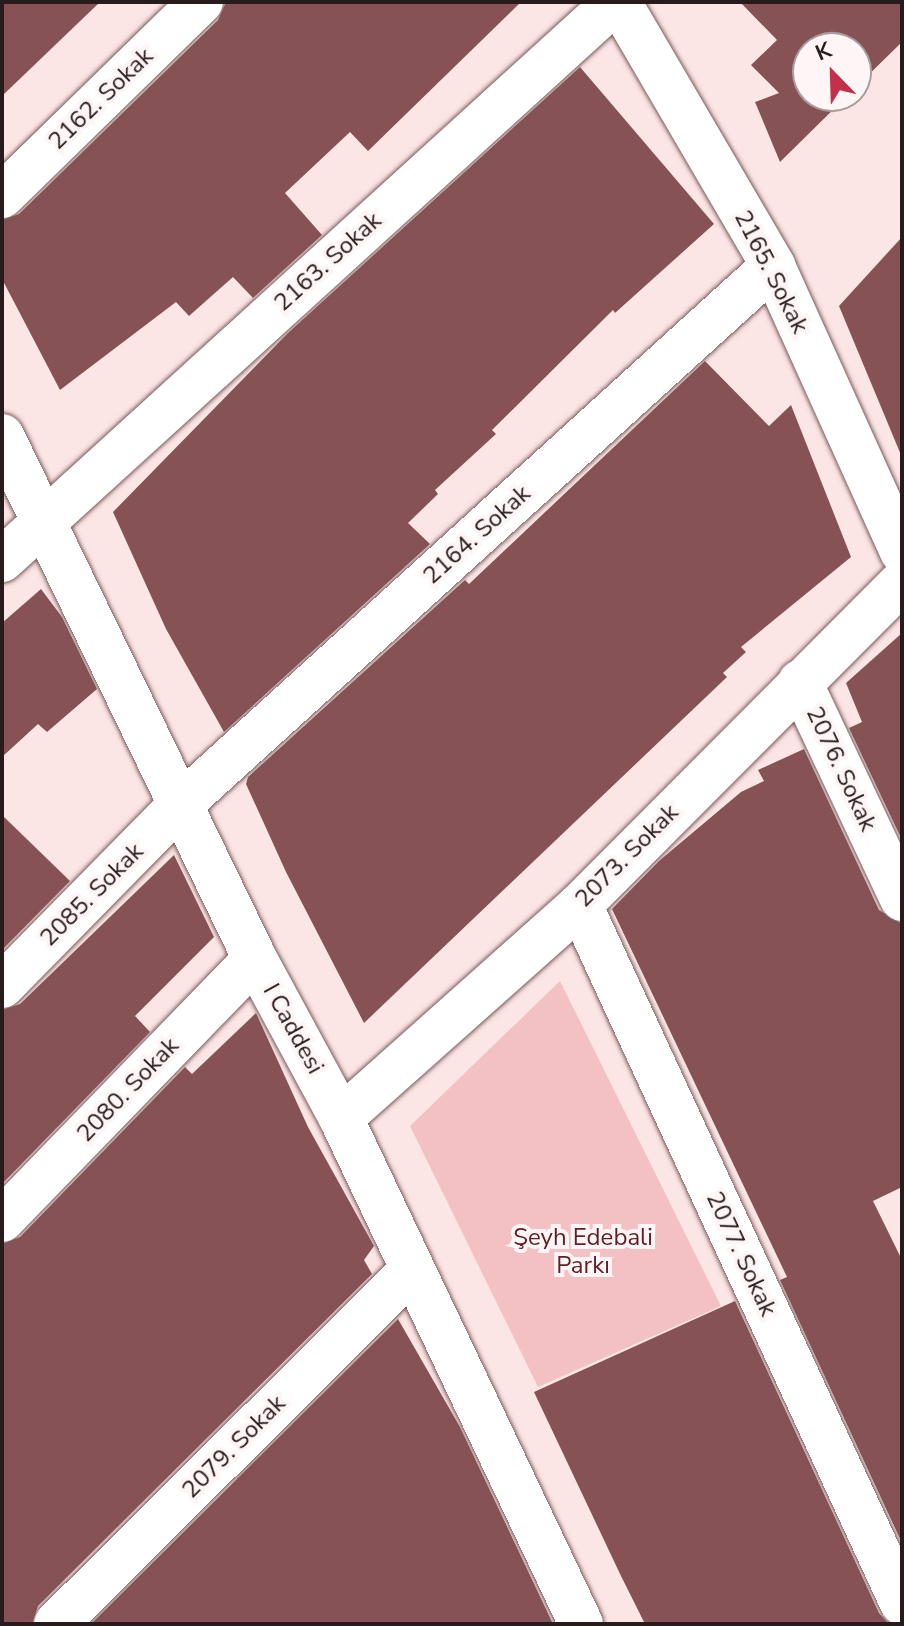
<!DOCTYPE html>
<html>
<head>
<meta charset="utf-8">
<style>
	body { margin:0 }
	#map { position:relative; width:904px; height:1626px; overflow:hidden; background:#fce5e5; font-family:"Nunito Sans",sans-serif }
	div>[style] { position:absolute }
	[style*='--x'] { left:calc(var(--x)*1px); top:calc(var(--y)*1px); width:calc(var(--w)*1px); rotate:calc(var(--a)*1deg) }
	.green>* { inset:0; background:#f3c1c3 }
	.building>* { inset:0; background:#865255 }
	.roads { filter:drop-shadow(0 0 2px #7a595a) drop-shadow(0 0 2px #7a595a) }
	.minor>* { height:44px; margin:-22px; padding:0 22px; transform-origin:22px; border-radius:22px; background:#fff }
	.tertiary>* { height:44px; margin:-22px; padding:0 22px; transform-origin:22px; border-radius:22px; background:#fff }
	span { translate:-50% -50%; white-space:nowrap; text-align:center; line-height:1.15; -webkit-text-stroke:8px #fef6f6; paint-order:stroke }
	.street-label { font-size:24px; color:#281b1b }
	.park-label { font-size:24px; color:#621d26 }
	.frame { position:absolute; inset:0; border:4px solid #281b1b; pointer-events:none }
	.north { position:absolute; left:792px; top:32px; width:80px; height:80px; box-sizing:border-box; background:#fef6f6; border:2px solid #a89e9e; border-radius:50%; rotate:337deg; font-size:22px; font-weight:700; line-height:32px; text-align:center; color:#281b1b }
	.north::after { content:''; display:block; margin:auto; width:28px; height:36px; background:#c13149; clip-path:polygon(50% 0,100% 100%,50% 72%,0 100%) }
</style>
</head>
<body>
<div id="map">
	<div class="green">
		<div style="clip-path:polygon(560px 981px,721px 1306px,538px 1387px,410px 1126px)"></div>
	</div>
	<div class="building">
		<div style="clip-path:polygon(2px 2px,100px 2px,2px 96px)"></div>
		<div style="clip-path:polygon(226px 2px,521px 2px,368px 151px,350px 132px,285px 193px,322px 235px,253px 298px,233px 277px,189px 316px,176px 302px,60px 390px,2px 279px,2px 220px,19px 214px,218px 20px)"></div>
		<div style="clip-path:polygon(740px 2px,902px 2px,902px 42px,856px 87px,856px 48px,808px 48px,808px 96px,847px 96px,780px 162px,755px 102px,779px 93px,751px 65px,777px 40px)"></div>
		<div style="clip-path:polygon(580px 67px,714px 224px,615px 313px,613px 310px,492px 430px,496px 434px,435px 490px,438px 494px,408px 523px,430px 544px,224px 732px,166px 629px,113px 512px,288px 333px)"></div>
		<div style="clip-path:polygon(902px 237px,902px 455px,901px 455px,839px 306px)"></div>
		<div style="clip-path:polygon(705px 361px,769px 426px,791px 405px,851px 557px,741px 647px,746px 652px,723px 673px,727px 677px,364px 1023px,286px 872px,246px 784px,248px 777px,465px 580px,469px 584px)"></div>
		<div style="clip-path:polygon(41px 589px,62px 617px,97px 689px,47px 732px,38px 724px,2px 757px,2px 623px)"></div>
		<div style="clip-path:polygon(902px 633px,902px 840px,849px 728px,862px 722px,846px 683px)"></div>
		<div style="clip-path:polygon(804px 749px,879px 910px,902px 924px,902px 1187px,873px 1201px,902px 1260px,902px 1543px,780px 1280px,787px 1277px,612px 909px,659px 861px,741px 792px,764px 781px,758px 770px)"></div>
		<div style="clip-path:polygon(2px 815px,70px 881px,2px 950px)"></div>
		<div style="clip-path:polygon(174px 855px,214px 937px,135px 1016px,150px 1032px,2px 1184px,2px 1010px,20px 1004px)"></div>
		<div style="clip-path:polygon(256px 1013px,308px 1127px,374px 1246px,364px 1260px,372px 1274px,38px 1606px,32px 1624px,2px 1624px,2px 1244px,20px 1237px,185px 1067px,192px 1074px)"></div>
		<div style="clip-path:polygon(735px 1301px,879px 1613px,889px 1624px,645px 1624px,621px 1576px,534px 1392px)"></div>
		<div style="clip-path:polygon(398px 1319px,460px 1427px,553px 1624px,91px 1624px)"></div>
	</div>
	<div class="roads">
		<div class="minor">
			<div style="--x:619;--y:2;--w:306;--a:59.7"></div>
			<div style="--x:773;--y:266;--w:314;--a:65.7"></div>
			<div style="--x:2;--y:196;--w:278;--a:-44.3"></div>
			<div style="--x:2;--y:560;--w:829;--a:-42.31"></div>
			<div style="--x:800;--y:682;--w:240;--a:64.8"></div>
			<div style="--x:580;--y:905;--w:769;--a:65.24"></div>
			<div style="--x:2;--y:986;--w:255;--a:-45.5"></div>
			<div style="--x:181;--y:804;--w:800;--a:-42.26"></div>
			<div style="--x:341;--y:1118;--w:320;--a:-41.7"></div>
			<div style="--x:580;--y:905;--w:456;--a:-45.1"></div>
			<div style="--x:2;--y:1220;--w:363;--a:-45.9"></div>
			<div style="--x:56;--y:1624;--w:502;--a:-44.84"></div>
		</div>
		<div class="tertiary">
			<div style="--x:2;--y:436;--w:581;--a:64.18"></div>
			<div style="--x:255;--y:959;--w:181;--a:61.6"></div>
			<div style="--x:341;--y:1118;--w:560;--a:64.62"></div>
		</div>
	</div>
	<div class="street-label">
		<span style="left:101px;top:99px;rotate:-44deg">2162. Sokak</span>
		<span style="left:328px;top:262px;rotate:-42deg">2163. Sokak</span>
		<span style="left:771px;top:272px;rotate:63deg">2165. Sokak</span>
		<span style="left:477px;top:535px;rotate:-42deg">2164. Sokak</span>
		<span style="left:841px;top:769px;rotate:65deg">2076. Sokak</span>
		<span style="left:627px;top:856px;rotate:-45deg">2073. Sokak</span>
		<span style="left:92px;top:895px;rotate:-45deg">2085. Sokak</span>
		<span style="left:293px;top:1029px;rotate:61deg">I Caddesi</span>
		<span style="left:128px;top:1090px;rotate:-46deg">2080. Sokak</span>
		<span style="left:741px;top:1254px;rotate:65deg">2077. Sokak</span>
		<span style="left:234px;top:1447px;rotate:-45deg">2079. Sokak</span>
	</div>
	<div class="park-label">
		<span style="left:583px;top:1252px">Şeyh Edebali<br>Parkı</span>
	</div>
	<div class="frame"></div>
	<div class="north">K</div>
</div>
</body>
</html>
